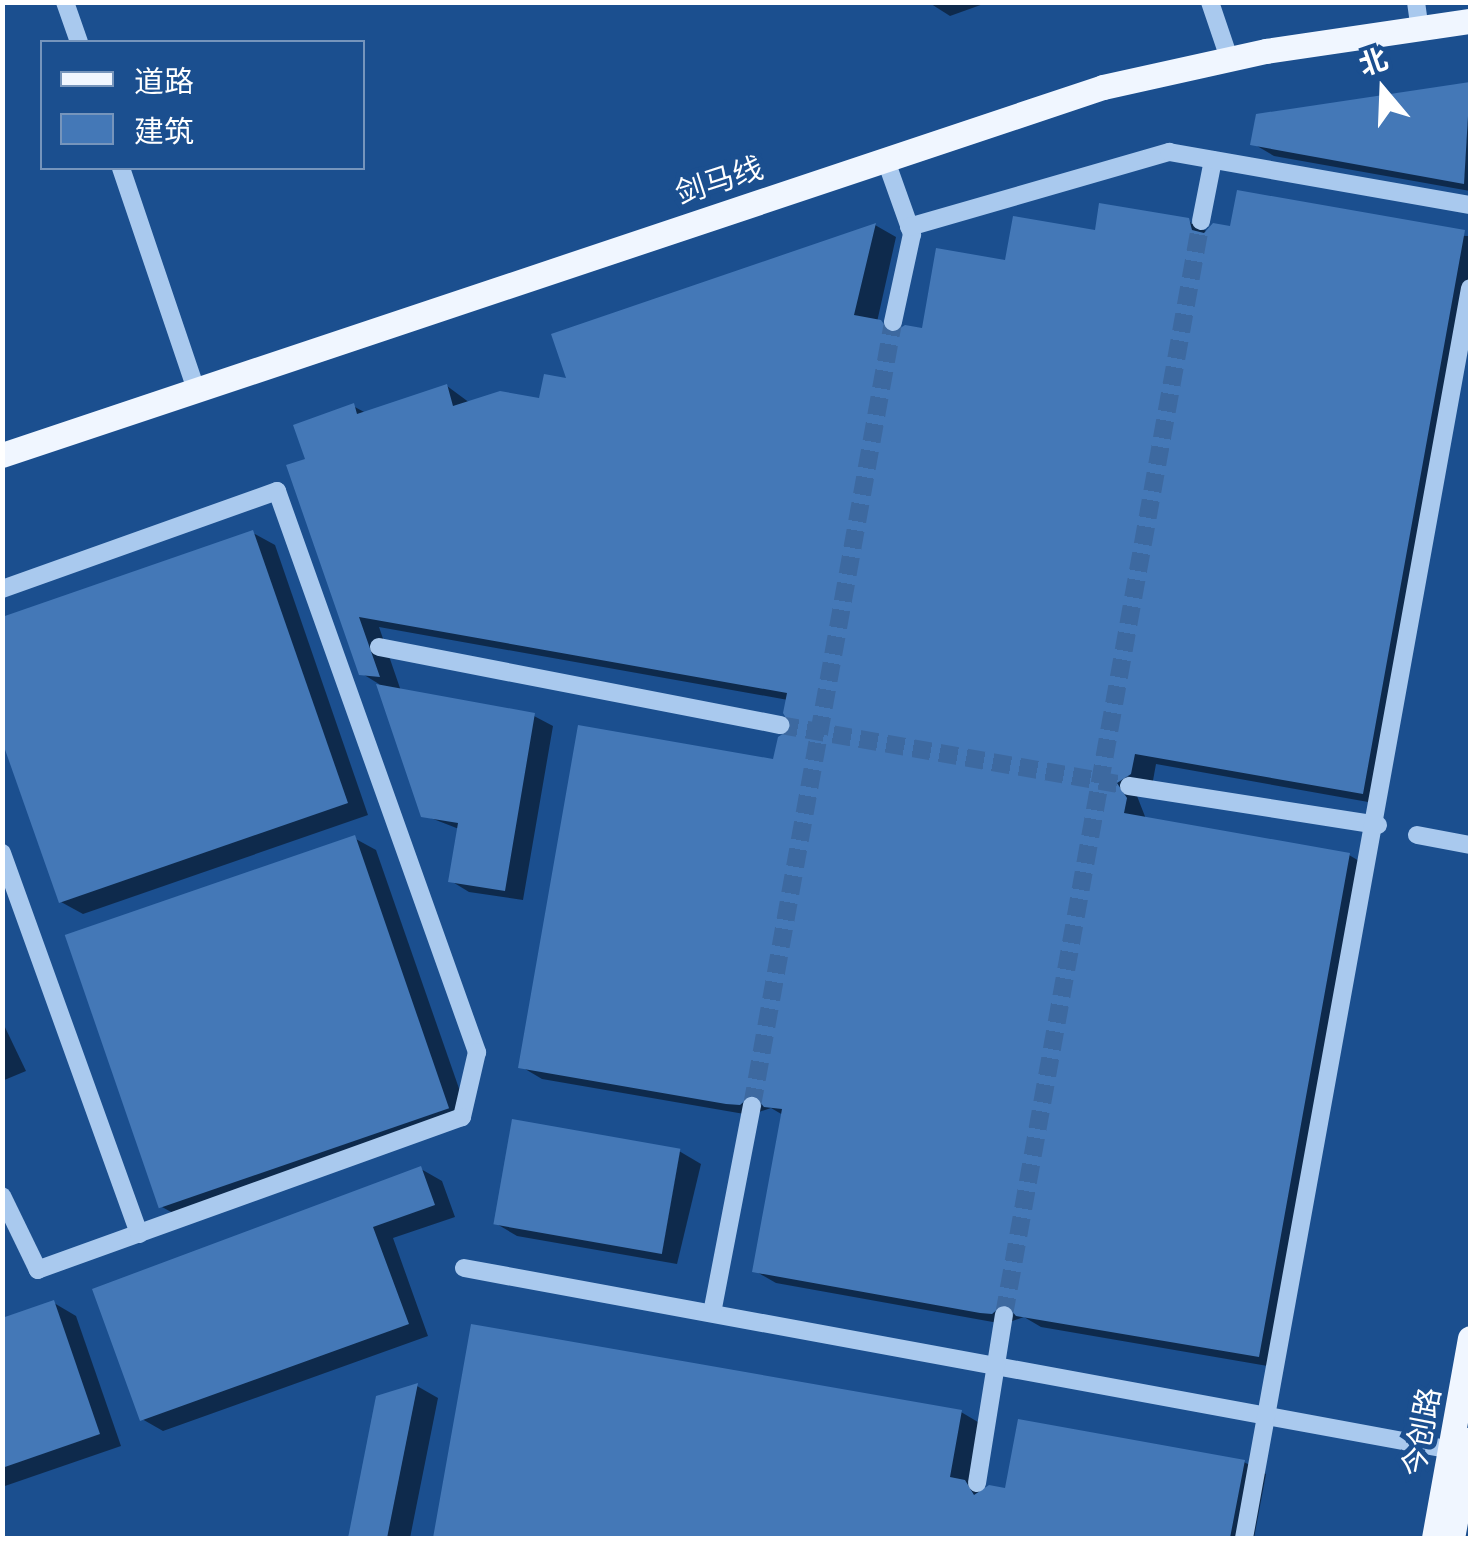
<!DOCTYPE html>
<html>
<head>
<meta charset="utf-8">
<style>
	body { margin:0 }
	#map { position:relative; width:1473px; height:1541px; overflow:hidden; background:#1b4f8f; font-family:"Public Sans","Noto Sans SC",sans-serif }
	div>[style] { position:absolute }
	[style*='--x'] { left:calc(var(--x)*1px); top:calc(var(--y)*1px); width:calc(var(--w)*1px); rotate:calc(var(--a)*1deg) }
	.shadow>* { inset:0; background:#0007 }
	.building>* { inset:0; background:#4478b7; transform-origin:0 0 }
	.minor-tunnel>* { height:18px; margin-top:-9px; transform-origin:0; background:repeating-linear-gradient(90deg,#3d69a0 0 18px,transparent 0 27px) }
	.minor>* { height:18px; margin:-9px; padding:0 9px; transform-origin:9px; border-radius:9px; background:#a9c9ee }
	.major>* { height:25px; margin:-12.5px; padding:0 12.5px; transform-origin:12.5px; border-radius:12.5px; background:#f0f6ff }
	span { translate:-50% -50%; white-space:nowrap; text-align:center; line-height:1.15; -webkit-text-stroke:10px #1b4f8f; paint-order:stroke }
	.street-label { font-size:30px; color:#fff }
	.frame { position:absolute; inset:0; border:5px solid #fff; pointer-events:none }
	.legend { position:absolute; left:40px; top:40px; width:325px; height:130px; box-sizing:border-box; background:#1b4f8f; border:2px solid #7695bc; margin:0; padding:12px 18px; list-style:none; font-size:30px; color:#fff }
	.legend li { display:flex; align-items:center; gap:20px; height:50px }
	.legend b { width:50px; border:2px solid #7695bc }
	.north { position:absolute; left:1333px; top:40px; width:100px; height:100px; -webkit-text-stroke:8px #1b4f8f; paint-order:stroke; rotate:341deg; font-size:28px; font-weight:700; line-height:40px; text-align:center; color:#fff }
	.north::after { content:''; display:block; margin:auto; width:35px; height:45px; background:#fff; clip-path:polygon(50% 0,100% 100%,50% 72%,0 100%) }
</style>
</head>
<body>
<div id="map">
	<div class="shadow">
		<div style="clip-path:polygon(928px 2px,989px 2px,950px 16px)"></div>
		<div style="clip-path:polygon(1470px 84px,1470px 191px,1274px 156px,1252px 143px,1258px 117px)"></div>
		<div style="clip-path:polygon(1188px 221px,1208px 232px,1470px 236px,1470px 329px,1385px 805px,1156px 764px,1152px 786px,1137px 796px,1146px 819px,1349px 855px,1371px 868px,1280px 1368px,1041px 1327px,1024px 1317px,1004px 1324px,776px 1283px,755px 1271px,783px 1115px,771px 1108px,750px 1115px,542px 1079px,520px 1066px,775px 762px,795px 729px,788px 700px,379px 627px,401px 691px,534px 716px,553px 726px,523px 900px,469px 892px,451px 881px,459px 829px,423px 815px,379px 684px,361px 673px,308px 460px,353px 406px,366px 413px,447px 386px,470px 403px,541px 401px,875px 225px,896px 237px,877px 322px,898px 333px,924px 331px,1007px 263px,1097px 233px)"></div>
		<div style="clip-path:polygon(253px 533px,275px 545px,368px 815px,83px 914px,61px 902px)"></div>
		<div style="clip-path:polygon(354px 838px,376px 850px,470px 1120px,184px 1219px,162px 1207px)"></div>
		<div style="clip-path:polygon(2px 1021px,26px 1071px,2px 1081px)"></div>
		<div style="clip-path:polygon(679px 1151px,701px 1164px,677px 1264px,517px 1236px,495px 1223px)"></div>
		<div style="clip-path:polygon(421px 1169px,442px 1181px,455px 1217px,393px 1238px,428px 1336px,163px 1431px,142px 1419px)"></div>
		<div style="clip-path:polygon(54px 1303px,76px 1316px,121px 1446px,2px 1487px,2px 1321px)"></div>
		<div style="clip-path:polygon(473px 1327px,961px 1412px,983px 1425px,972px 1487px,982px 1493px,1244px 1462px,1266px 1474px,1254px 1538px,435px 1538px)"></div>
		<div style="clip-path:polygon(417px 1386px,438px 1398px,410px 1538px,350px 1538px,378px 1398px)"></div>
	</div>
	<div class="building">
		<div style="clip-path:polygon(1470px 82px,1464px 184px,1250px 145px,1256px 114px)"></div>
		<div style="clip-path:polygon(1237px 190px,1465px 230px,1363px 794px,1135px 754px,1131px 774px,1117px 783px,1127px 798px,1124px 813px,1350px 853px,1259px 1357px,1016px 1316px,1005px 1303px,992px 1314px,980px 1313px,752px 1272px,782px 1109px,764px 1107px,753px 1094px,740px 1105px,726px 1104px,518px 1068px,578px 725px,773px 759px,778px 737px,792px 728px,783px 713px,787px 693px,359px 617px,380px 677px,359px 675px,286px 465px,305px 459px,293px 425px,354px 403px,357px 414px,447px 384px,453px 406px,500px 391px,539px 398px,544px 374px,566px 378px,551px 334px,876px 223px,854px 315px,881px 320px,891px 334px,905px 325px,922px 328px,936px 248px,1005px 260px,1013px 216px,1095px 230px,1099px 203px,1189px 218px,1192px 230px,1204px 233px,1213px 223px,1230px 226px)"></div>
		<div style="clip-path:polygon(253px 530px,348px 803px,59px 903px,2px 741px,2px 617px)"></div>
		<div style="clip-path:polygon(376px 684px,535px 713px,505px 891px,448px 882px,458px 823px,421px 817px)"></div>
		<div style="left:355px;top:835px;width:289px;height:307px;rotate:71deg"></div>
		<div style="left:512px;top:1119px;width:171px;height:107px;rotate:10deg"></div>
		<div style="clip-path:polygon(421px 1166px,435px 1205px,373px 1227px,409px 1324px,140px 1421px,92px 1289px)"></div>
		<div style="clip-path:polygon(54px 1300px,100px 1434px,2px 1468px,2px 1318px)"></div>
		<div style="clip-path:polygon(471px 1324px,962px 1410px,950px 1477px,965px 1480px,974px 1495px,989px 1485px,1005px 1488px,1018px 1419px,1245px 1460px,1230px 1538px,433px 1538px)"></div>
		<div style="clip-path:polygon(418px 1383px,387px 1538px,348px 1538px,376px 1396px)"></div>
	</div>
	<div class="minor-tunnel">
		<div style="--x:780;--y:725;--w:354;--a:9.9"></div>
		<div style="--x:752;--y:1106;--w:797;--a:-79.8"></div>
		<div style="--x:1004;--y:1315;--w:1112;--a:-79.79"></div>
	</div>
	<div class="minor">
		<div style="--x:65;--y:2;--w:42;--a:70.7"></div>
		<div style="--x:1210;--y:2;--w:59;--a:71.3"></div>
		<div style="--x:1416;--y:2;--w:27;--a:82"></div>
		<div style="--x:885;--y:158;--w:81;--a:70.4"></div>
		<div style="--x:912;--y:234;--w:90;--a:102.2"></div>
		<div style="--x:121;--y:168;--w:233;--a:71.3"></div>
		<div style="--x:1201;--y:221;--w:62;--a:-78.9"></div>
		<div style="--x:909;--y:227;--w:271;--a:-16.1"></div>
		<div style="--x:1169;--y:152;--w:306;--a:10"></div>
		<div style="--x:2;--y:589;--w:292;--a:-19.6"></div>
		<div style="--x:277;--y:491;--w:596;--a:70.38"></div>
		<div style="--x:477;--y:1052;--w:67;--a:103"></div>
		<div style="--x:462;--y:1117;--w:451;--a:160.2"></div>
		<div style="--x:38;--y:1270;--w:82;--a:-115.9"></div>
		<div style="--x:379;--y:647;--w:409;--a:11"></div>
		<div style="--x:1129;--y:786;--w:252;--a:8.9"></div>
		<div style="--x:1417;--y:835;--w:54;--a:10.7"></div>
		<div style="--x:2;--y:853;--w:405;--a:70.2"></div>
		<div style="--x:464;--y:1268;--w:1010;--a:10.44"></div>
		<div style="--x:712;--y:1313;--w:211;--a:-79.1"></div>
		<div style="--x:977;--y:1483;--w:170;--a:-80.9"></div>
		<div style="--x:1244;--y:1538;--w:1270;--a:-79.75"></div>
	</div>
	<div class="major">
		<div style="--x:2;--y:455;--w:1161;--a:-18.48"></div>
		<div style="--x:1103;--y:87;--w:167;--a:-12.5"></div>
		<div style="--x:1266;--y:51;--w:206;--a:-8.4"></div>
		<div style="--x:1434;--y:1538;--w:203;--a:-79.8"></div>
		<div style="--x:1452;--y:1538;--w:100;--a:-79.6"></div>
	</div>
	<div class="street-label">
		<span style="left:719px;top:180px;rotate:-18deg">剑马线</span>
		<span style="left:1421px;top:1432px;rotate:-79deg">今创路</span>
	</div>
	<div class="frame"></div>
	<ul class="legend">
	<li><b style="height:12px;background:#f0f6ff"></b>道路</li>
	<li><b style="height:28px;background:#4478b7"></b>建筑</li>
	</ul>
	<div class="north">北</div>
</div>
</body>
</html>
